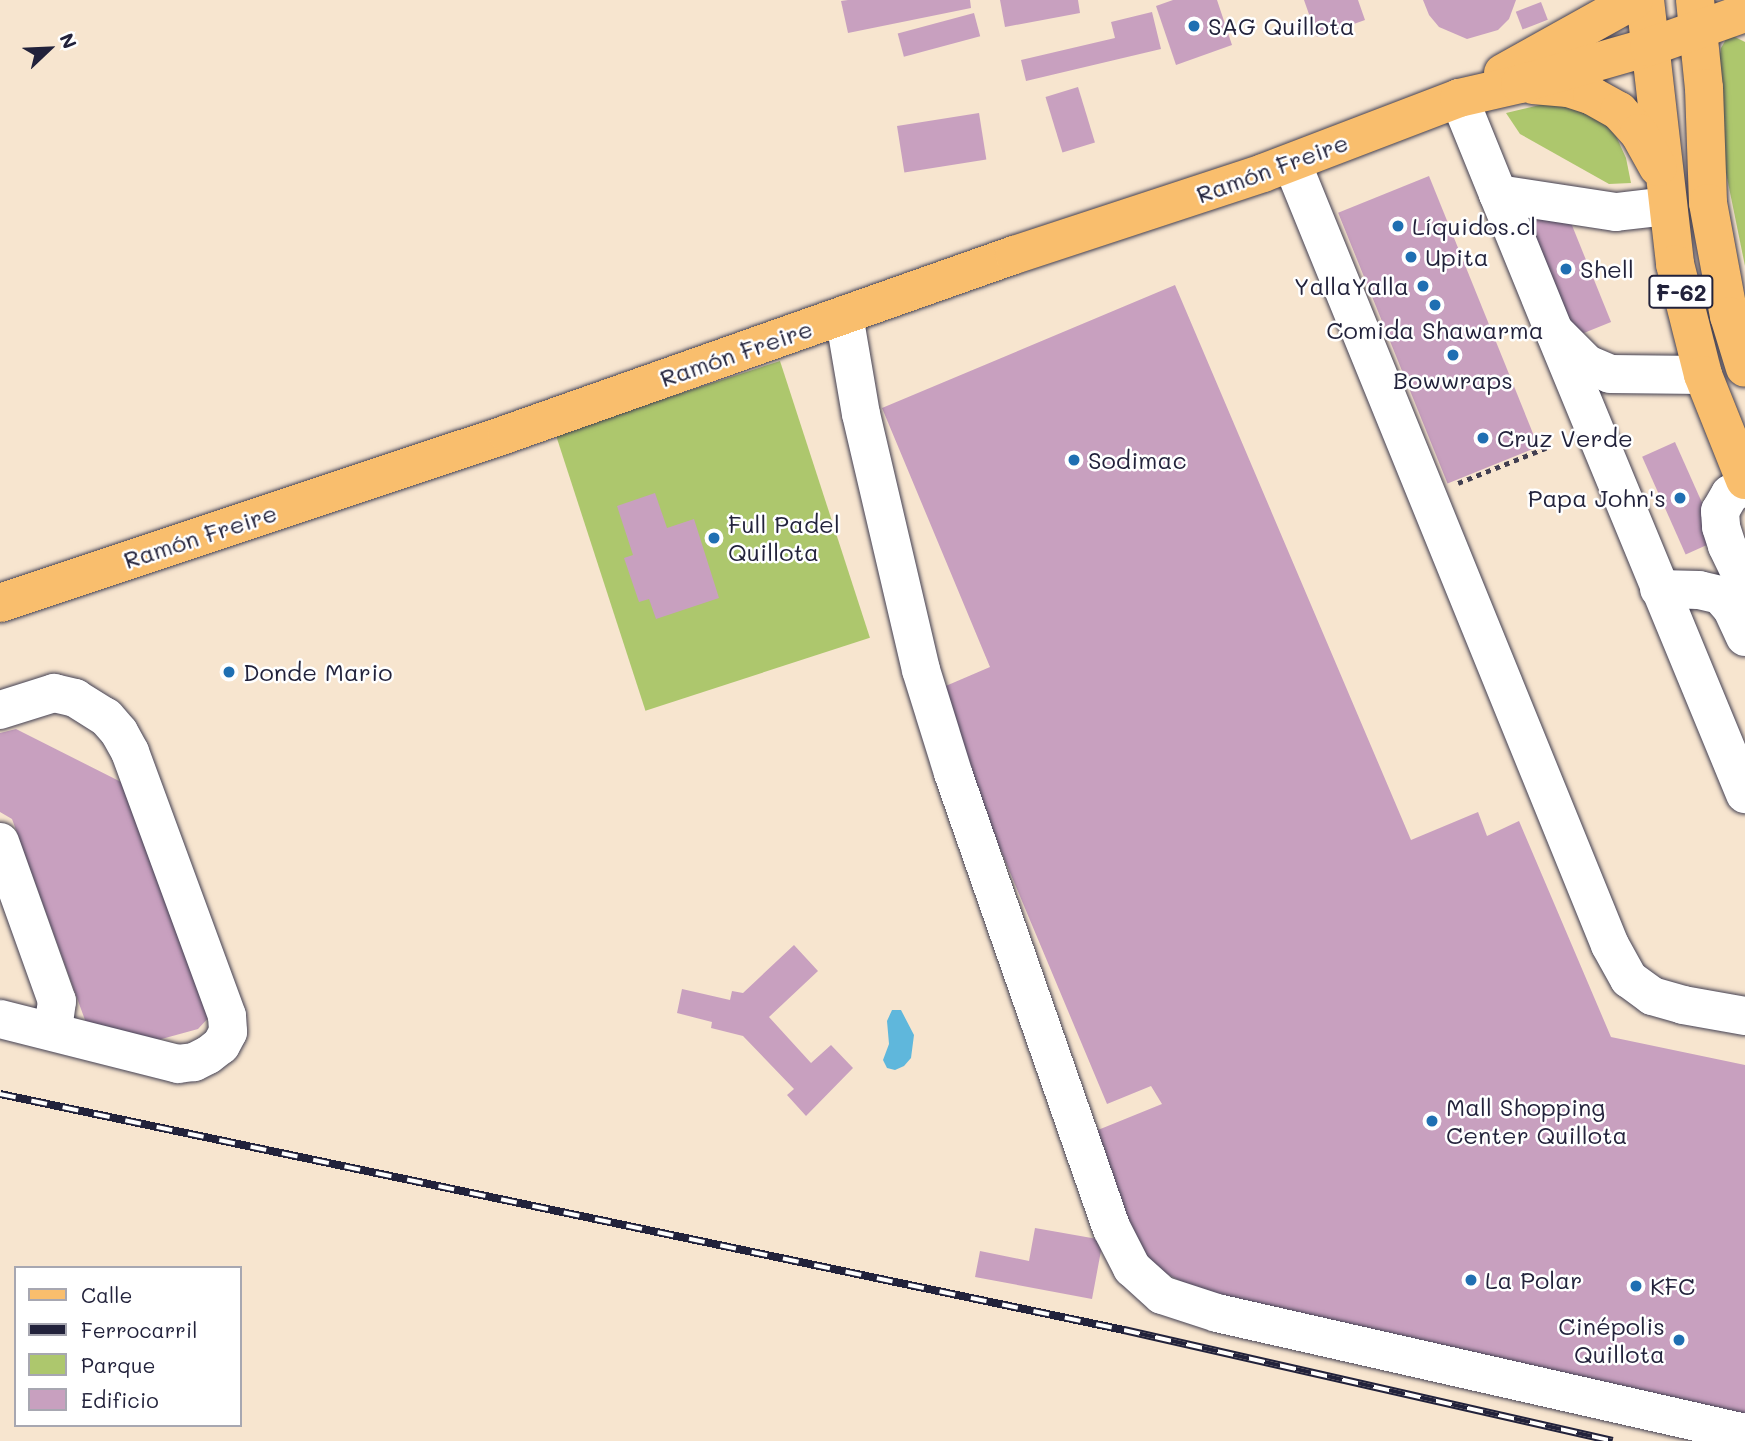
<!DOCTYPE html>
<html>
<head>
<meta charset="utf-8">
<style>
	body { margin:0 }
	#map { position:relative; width:1745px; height:1441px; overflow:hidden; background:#f7e5cf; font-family:Mali,sans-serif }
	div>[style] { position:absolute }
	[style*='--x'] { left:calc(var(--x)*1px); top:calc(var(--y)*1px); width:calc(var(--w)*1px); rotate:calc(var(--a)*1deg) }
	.green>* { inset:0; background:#adc76d; transform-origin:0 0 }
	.water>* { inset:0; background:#5fb7dc }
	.building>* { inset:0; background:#c8a0bf; transform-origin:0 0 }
	.path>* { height:4.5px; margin-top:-2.25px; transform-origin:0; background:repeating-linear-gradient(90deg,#423f51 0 5px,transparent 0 10px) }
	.roads { filter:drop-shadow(0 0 2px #423f51) drop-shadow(0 0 2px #423f51) }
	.minor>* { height:38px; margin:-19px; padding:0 19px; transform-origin:19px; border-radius:19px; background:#fff }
	.major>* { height:38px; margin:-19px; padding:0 19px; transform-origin:19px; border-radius:19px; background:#f9be6d }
	.rail>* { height:8px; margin-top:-4px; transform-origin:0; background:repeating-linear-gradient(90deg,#fff 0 16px,#22223b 0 32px); box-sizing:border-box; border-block:2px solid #22223b }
	.dots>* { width:19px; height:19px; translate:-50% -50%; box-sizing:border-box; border:4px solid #fff; border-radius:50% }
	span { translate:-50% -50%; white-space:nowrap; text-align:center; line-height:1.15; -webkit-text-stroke:5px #fff; paint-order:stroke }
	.shield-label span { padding:2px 5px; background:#fff; border:2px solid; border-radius:5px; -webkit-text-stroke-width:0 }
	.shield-label { font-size:23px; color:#22223b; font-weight:700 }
	.poi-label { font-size:24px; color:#22223b }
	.left { translate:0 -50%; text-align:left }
	.right { translate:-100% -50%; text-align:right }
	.street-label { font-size:24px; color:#22223b }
	.legend { position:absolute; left:14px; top:1266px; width:228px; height:161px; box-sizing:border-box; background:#fff; border:2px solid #a7a7b1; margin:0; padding:9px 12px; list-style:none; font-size:21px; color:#22223b }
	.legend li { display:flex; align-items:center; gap:14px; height:35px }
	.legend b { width:35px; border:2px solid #a7a7b1 }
	.north { position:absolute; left:14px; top:14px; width:70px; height:70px; -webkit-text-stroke:5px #fff; paint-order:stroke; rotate:67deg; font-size:19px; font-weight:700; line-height:28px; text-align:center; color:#22223b }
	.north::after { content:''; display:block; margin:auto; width:24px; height:32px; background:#22223b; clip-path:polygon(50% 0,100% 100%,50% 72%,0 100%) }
</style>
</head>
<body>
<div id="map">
	<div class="green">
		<div style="clip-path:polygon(1729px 34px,1745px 42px,1745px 266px,1722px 153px,1717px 71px,1721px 48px)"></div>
		<div style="clip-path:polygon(1544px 104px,1573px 106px,1600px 119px,1616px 136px,1626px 158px,1631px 183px,1609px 184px,1520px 134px,1506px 113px)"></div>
		<div style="left:780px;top:361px;width:291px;height:236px;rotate:72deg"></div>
	</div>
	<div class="water">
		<div style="clip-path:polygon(892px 1010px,901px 1010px,914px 1035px,911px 1058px,904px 1066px,895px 1070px,887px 1068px,883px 1060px,889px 1044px,887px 1021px)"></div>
	</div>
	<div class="building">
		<div style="clip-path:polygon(848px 0,970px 0,971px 8px,848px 33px,841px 1px)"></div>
		<div style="clip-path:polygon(1000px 0,1078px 0,1080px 13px,1005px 27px)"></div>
		<div style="clip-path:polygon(1173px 0,1217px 0,1232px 45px,1176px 65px,1156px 6px)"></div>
		<div style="clip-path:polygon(1304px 0,1358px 0,1365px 20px,1317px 37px)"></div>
		<div style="clip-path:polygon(1423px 0,1516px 0,1509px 19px,1498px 30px,1467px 39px,1439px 27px,1429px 15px)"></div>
		<div style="left:1541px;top:2px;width:19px;height:27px;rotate:69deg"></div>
		<div style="clip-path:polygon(1152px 12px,1161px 49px,1026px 81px,1021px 60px,1115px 38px,1111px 22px)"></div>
		<div style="left:974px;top:13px;width:24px;height:79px;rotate:75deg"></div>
		<div style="left:1078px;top:87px;width:58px;height:34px;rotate:73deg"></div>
		<div style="left:979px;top:113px;width:47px;height:83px;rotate:81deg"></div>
		<div style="left:1429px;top:176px;width:292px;height:98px;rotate:68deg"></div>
		<div style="left:1565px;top:208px;width:123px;height:38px;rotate:68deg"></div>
		<div style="clip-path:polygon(1175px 285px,1411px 840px,1478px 812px,1487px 836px,1519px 821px,1611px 1037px,1745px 1065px,1745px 1429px,1209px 1296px,1146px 1263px,1093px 1132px,1162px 1104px,1151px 1086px,1107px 1104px,934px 691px,990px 667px,882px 408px)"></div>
		<div style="left:1675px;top:442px;width:107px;height:36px;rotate:66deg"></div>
		<div style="clip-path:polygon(655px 493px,667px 528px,694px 519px,719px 598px,656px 619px,649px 599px,639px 602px,624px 558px,633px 555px,617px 506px)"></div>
		<div style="clip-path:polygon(16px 729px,133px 788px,211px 1015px,198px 1029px,136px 1046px,89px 1031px,12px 819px,0 812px,0 733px)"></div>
		<div style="clip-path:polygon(794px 945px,818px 971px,769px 1017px,811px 1063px,831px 1045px,853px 1068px,806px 1116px,787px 1095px,794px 1089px,743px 1036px,711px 1028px,712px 1022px,677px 1013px,682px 989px,730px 1000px,732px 991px,743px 993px)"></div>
		<div style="clip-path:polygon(1035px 1228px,1103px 1240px,1092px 1299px,975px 1277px,980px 1251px,1029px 1261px)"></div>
	</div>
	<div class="path">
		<div style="--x:1458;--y:483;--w:97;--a:-21.8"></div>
	</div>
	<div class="roads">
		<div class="minor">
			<div style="--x:1459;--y:98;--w:104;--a:67.9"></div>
			<div style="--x:1498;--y:194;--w:119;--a:8.7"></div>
			<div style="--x:1616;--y:212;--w:51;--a:-6.7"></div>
			<div style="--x:1292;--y:163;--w:844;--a:67.87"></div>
			<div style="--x:1610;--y:945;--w:39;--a:61"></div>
			<div style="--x:1629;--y:979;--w:29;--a:36"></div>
			<div style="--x:1652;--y:996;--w:32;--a:16"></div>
			<div style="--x:1683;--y:1005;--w:63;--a:10.1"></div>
			<div style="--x:1498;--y:194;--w:148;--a:67.8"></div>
			<div style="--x:1554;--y:331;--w:47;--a:45"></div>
			<div style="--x:1587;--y:364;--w:25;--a:23"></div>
			<div style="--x:1610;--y:374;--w:93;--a:0.6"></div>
			<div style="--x:844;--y:315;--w:100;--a:80.3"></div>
			<div style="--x:861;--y:414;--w:263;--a:76.8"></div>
			<div style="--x:921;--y:670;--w:108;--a:72.7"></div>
			<div style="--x:953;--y:773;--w:483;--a:70.8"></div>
			<div style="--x:1112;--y:1229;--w:44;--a:62.9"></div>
			<div style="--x:1132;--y:1268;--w:40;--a:42"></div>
			<div style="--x:1162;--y:1295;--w:58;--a:18.1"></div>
			<div style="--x:1217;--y:1313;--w:541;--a:12.8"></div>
			<div style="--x:1554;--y:331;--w:501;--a:67.58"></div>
			<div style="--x:1745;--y:486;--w:17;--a:152"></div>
			<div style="--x:1730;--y:494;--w:20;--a:120"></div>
			<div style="--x:1720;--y:511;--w:16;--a:86"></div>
			<div style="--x:1721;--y:527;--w:20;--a:72"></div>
			<div style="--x:1727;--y:546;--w:41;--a:64.1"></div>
			<div style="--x:1659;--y:589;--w:40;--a:1.4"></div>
			<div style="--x:1699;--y:590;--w:22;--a:13"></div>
			<div style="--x:1720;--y:595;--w:18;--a:49"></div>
			<div style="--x:1732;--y:609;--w:31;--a:65"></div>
			<div style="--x:0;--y:710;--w:57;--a:-17.5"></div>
			<div style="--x:54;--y:693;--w:22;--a:13"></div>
			<div style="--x:75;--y:698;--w:36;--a:32"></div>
			<div style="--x:106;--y:717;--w:20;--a:49"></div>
			<div style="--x:119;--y:732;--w:23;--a:61"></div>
			<div style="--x:130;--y:752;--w:281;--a:69.8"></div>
			<div style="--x:227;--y:1016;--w:16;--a:86"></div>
			<div style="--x:228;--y:1032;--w:15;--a:118"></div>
			<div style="--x:221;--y:1045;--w:16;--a:142"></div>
			<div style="--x:208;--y:1055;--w:16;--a:153"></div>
			<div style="--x:194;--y:1062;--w:16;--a:173"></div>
			<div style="--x:178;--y:1064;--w:184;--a:-165.8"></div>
			<div style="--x:0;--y:842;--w:169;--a:70.3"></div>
			<div style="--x:57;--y:1001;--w:29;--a:98"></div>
		</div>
		<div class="major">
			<div style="--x:1645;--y:0;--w:266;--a:83.5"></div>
			<div style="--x:1675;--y:264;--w:114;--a:75.8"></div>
			<div style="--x:1703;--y:375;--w:113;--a:68.2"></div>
			<div style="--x:1695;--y:0;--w:88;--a:84.2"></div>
			<div style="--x:1704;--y:88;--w:115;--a:88"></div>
			<div style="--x:1708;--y:203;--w:115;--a:79.5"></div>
			<div style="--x:1729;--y:316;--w:54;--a:72.9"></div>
			<div style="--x:1503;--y:73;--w:150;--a:-29.1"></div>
			<div style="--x:1533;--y:85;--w:35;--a:5"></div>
			<div style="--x:1568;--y:88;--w:25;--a:18"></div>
			<div style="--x:1592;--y:96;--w:31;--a:29"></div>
			<div style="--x:1619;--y:111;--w:30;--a:48"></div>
			<div style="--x:1639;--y:133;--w:39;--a:61"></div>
			<div style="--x:0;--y:603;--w:534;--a:-18.43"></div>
			<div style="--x:507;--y:434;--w:538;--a:-19.45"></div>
			<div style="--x:1014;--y:255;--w:262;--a:-18.2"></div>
			<div style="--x:1263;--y:173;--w:210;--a:-20.9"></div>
			<div style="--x:1459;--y:98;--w:63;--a:-12.9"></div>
			<div style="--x:1520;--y:84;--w:134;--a:-16"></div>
			<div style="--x:1649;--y:47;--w:102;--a:-19.5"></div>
		</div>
	</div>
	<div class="rail">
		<div style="--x:0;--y:1094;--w:1149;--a:11.86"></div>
		<div style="--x:1124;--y:1330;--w:501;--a:12.79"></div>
	</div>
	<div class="dots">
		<div style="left:1194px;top:26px;background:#1f6fb2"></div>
		<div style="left:1398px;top:226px;background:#1f6fb2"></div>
		<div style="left:1411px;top:257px;background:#1f6fb2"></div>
		<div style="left:1566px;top:269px;background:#1f6fb2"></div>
		<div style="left:1423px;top:286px;background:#1f6fb2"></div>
		<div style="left:1435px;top:305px;background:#1f6fb2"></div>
		<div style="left:1453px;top:355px;background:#1f6fb2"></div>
		<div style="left:1483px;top:438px;background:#1f6fb2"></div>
		<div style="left:1074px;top:460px;background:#1f6fb2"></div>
		<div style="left:1680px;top:498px;background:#1f6fb2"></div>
		<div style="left:714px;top:538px;background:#1f6fb2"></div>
		<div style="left:229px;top:672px;background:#1f6fb2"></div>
		<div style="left:1432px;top:1121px;background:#1f6fb2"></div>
		<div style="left:1471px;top:1280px;background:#1f6fb2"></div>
		<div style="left:1636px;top:1286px;background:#1f6fb2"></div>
		<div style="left:1679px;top:1340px;background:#1f6fb2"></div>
	</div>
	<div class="shield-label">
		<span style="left:1681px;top:292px">F-62</span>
	</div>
	<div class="poi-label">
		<span class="left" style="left:1208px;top:26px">SAG Quillota</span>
		<span class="left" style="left:1412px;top:226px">Líquidos.cl</span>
		<span class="left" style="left:1425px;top:257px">Upita</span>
		<span class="left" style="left:1580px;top:269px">Shell</span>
		<span class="right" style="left:1409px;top:286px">YallaYalla</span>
		<span style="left:1435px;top:330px">Comida Shawarma</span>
		<span style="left:1453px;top:380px">Bowwraps</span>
		<span class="left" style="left:1497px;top:438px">Cruz Verde</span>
		<span class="left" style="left:1088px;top:460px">Sodimac</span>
		<span class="right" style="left:1666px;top:498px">Papa John's</span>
		<span class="left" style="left:728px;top:538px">Full Padel<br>Quillota</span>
		<span class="left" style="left:243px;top:672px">Donde Mario</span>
		<span class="left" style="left:1446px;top:1121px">Mall Shopping<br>Center Quillota</span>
		<span class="left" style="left:1485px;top:1280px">La Polar</span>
		<span class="left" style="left:1650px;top:1286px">KFC</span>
		<span class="right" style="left:1665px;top:1340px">Cinépolis<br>Quillota</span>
	</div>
	<div class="street-label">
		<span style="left:1272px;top:168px;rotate:-20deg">Ramón Freire</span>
		<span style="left:736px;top:353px;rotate:-19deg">Ramón Freire</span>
		<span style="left:200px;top:536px;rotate:-18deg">Ramón Freire</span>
	</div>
	<ul class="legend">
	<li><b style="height:9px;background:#f9be6d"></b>Calle</li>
	<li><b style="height:9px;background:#22223b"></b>Ferrocarril</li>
	<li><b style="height:19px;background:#adc76d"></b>Parque</li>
	<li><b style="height:19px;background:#c8a0bf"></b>Edificio</li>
	</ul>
	<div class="north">N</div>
</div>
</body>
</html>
